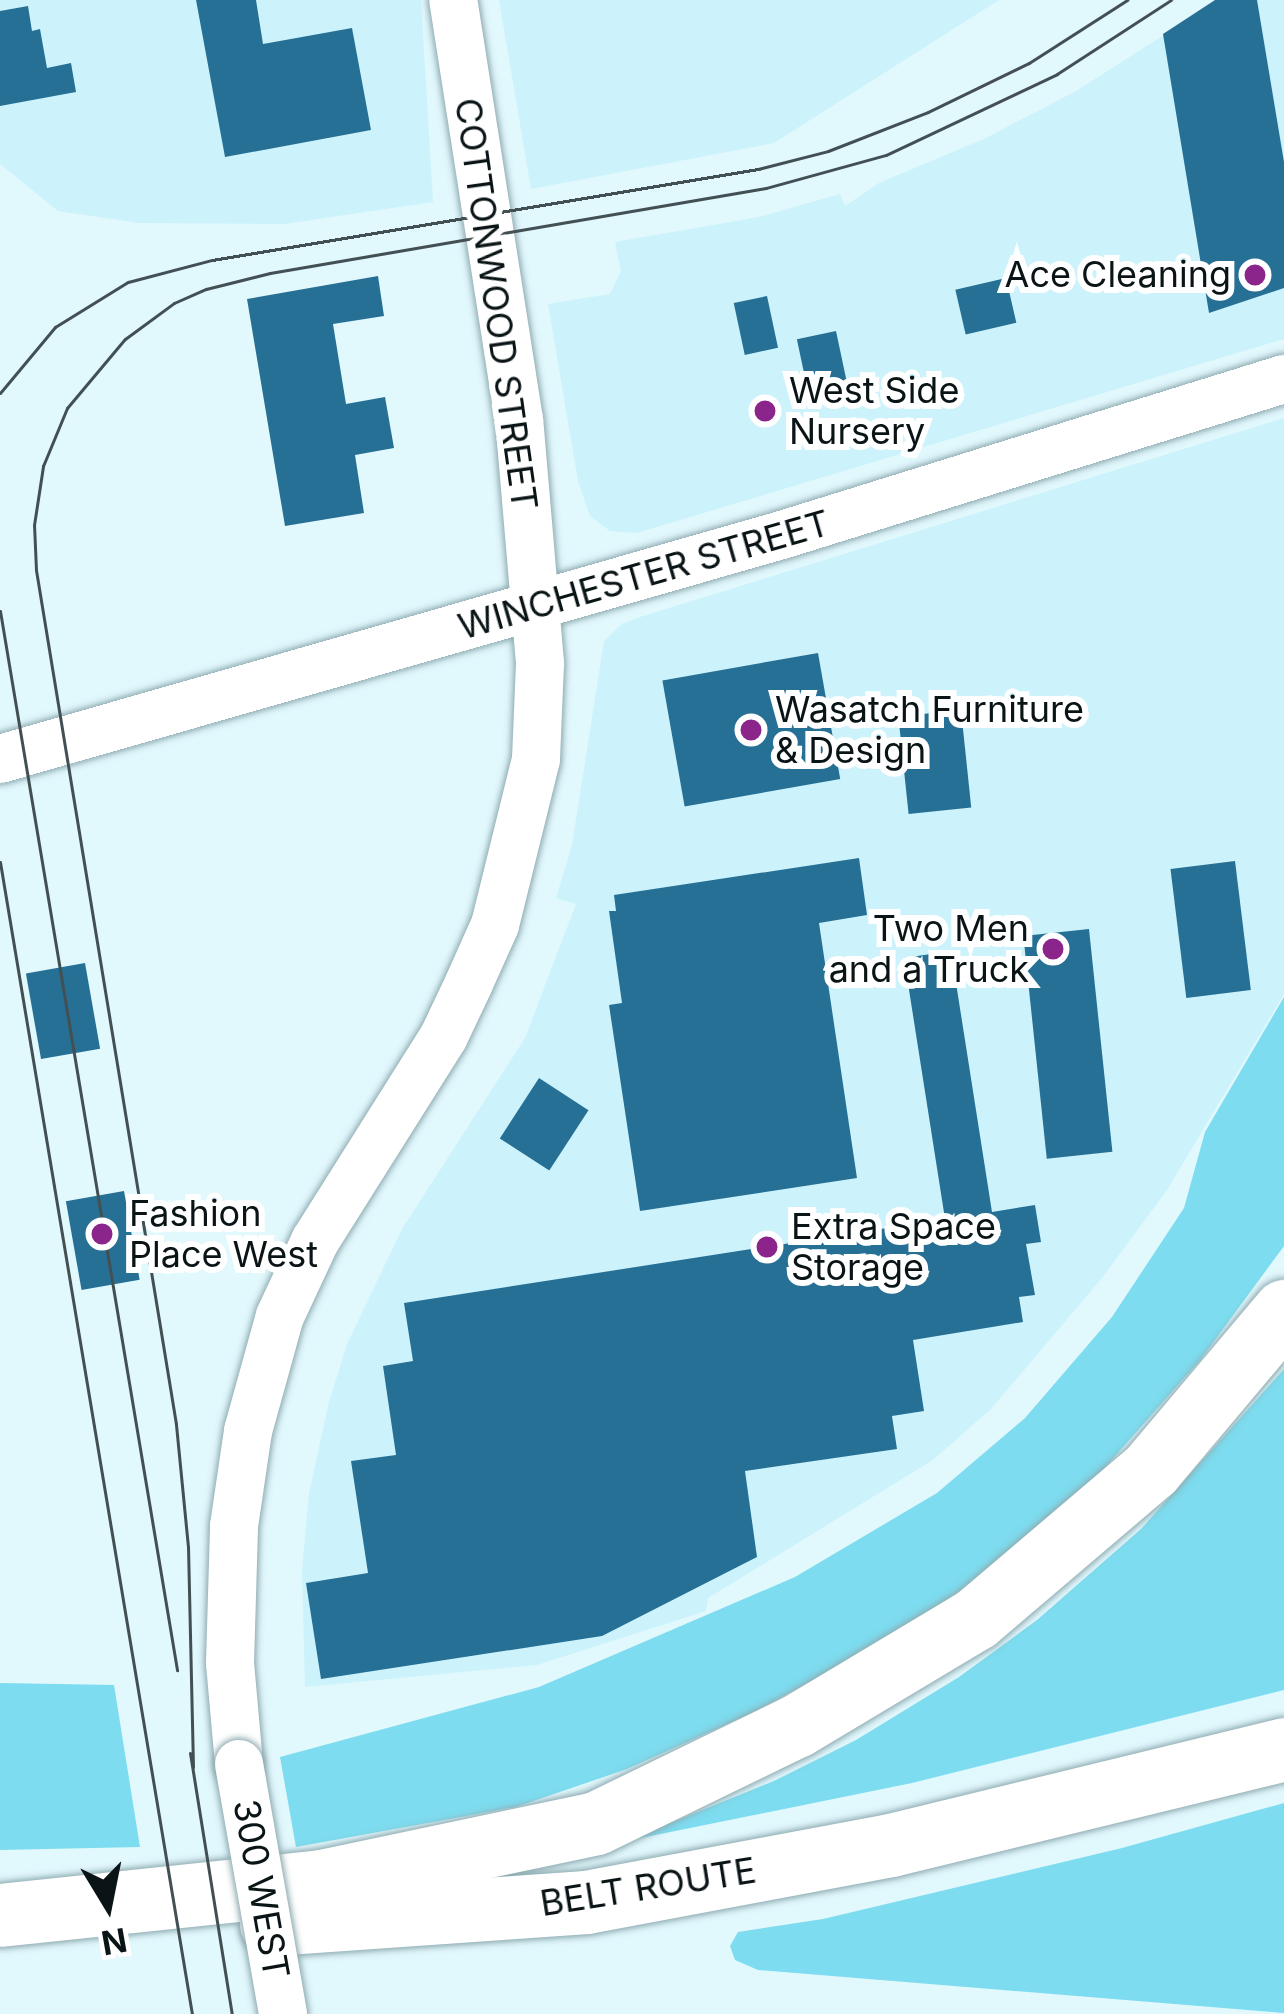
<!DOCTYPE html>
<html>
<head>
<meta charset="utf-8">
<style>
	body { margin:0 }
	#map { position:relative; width:1284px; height:2014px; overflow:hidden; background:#e1f8fd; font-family:Inter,sans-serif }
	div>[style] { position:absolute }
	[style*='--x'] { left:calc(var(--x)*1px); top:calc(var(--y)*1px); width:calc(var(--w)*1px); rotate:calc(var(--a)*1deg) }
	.built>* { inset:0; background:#ccf3fb }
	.green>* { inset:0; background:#7ddcef }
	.building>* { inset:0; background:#277095; transform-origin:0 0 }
	.roads { filter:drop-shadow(0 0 3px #8fabb1) drop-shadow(0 0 3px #8fabb1) }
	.secondary>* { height:48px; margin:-24px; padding:0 24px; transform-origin:24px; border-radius:24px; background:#fff }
	.highway>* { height:63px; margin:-31.5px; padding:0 31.5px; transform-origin:31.5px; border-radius:31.5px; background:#fff }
	.tram>* { height:3px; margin:-1.5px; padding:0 1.5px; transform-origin:1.5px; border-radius:1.5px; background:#435053 }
	.bridges { filter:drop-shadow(0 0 3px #8fabb1) drop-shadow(0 0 3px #8fabb1) }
	.secondary-bridge>* { height:48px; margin:-24px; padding:0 24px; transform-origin:24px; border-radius:24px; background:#fff }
	.dots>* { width:33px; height:33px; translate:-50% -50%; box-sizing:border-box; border:6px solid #fff; border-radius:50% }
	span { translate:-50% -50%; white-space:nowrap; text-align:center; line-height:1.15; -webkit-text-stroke:12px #fff; paint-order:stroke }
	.poi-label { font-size:36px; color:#0a1416 }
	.right { translate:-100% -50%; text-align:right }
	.left { translate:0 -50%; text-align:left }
	.street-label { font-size:36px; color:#0a1416 }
	.north { position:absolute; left:48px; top:1846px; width:120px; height:120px; -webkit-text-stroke:9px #fff; paint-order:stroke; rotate:170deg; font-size:33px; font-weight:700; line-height:48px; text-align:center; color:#0a1416 }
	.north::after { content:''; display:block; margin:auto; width:42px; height:54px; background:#0a1416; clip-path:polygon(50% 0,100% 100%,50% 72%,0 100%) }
</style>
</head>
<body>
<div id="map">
	<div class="built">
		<div style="clip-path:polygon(0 0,421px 0,433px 202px,284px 224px,139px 223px,58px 211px,0 164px)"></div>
		<div style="clip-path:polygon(499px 0,999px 0,774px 143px,531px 189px)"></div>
		<div style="clip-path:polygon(1219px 0,1284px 0,1284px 339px,637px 533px,610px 531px,590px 516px,578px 481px,548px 304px,610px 294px,621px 271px,615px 242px,759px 217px,840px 194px,845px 206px,879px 183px,986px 138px,1076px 91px)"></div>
		<div style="clip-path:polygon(1284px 418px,1284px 994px,1167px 1190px,1102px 1278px,991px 1409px,933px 1460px,708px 1598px,706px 1611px,537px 1665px,305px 1687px,302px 1571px,309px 1493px,329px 1402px,347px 1344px,402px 1229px,525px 1038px,576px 904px,556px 898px,572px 845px,604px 641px,622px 624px,640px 617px)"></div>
	</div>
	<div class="green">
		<div style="clip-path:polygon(1284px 997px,1284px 1246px,1201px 1359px,1093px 1481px,994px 1567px,894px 1636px,754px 1712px,627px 1769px,516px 1807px,296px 1847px,280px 1757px,539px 1687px,795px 1577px,937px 1493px,1025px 1418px,1112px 1317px,1184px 1208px,1205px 1132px)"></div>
		<div style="clip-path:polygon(1284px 1369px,1284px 1690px,912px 1783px,626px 1841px,774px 1781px,856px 1740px,959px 1677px,1037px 1620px,1141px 1529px)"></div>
		<div style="clip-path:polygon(0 1683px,114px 1685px,140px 1847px,0 1850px)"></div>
		<div style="clip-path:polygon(1284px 1803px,1284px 2013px,758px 1970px,735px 1960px,730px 1946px,738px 1932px,823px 1919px,1122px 1848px)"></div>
	</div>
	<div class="building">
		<div style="clip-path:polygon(196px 0,256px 0,263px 44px,352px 28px,371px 130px,225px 157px)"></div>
		<div style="clip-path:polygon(1215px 0,1257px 0,1284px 162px,1284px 288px,1209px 313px,1163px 34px)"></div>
		<div style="clip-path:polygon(28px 6px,32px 31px,40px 29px,47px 68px,71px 63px,76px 92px,0 106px,0 11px)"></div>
		<div style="clip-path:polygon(378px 276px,384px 316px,333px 324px,346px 404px,385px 397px,394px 448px,355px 455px,364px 513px,285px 526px,247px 299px)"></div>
		<div style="left:1006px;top:278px;width:46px;height:52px;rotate:77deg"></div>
		<div style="left:767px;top:296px;width:53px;height:34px;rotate:78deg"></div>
		<div style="left:836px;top:331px;width:51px;height:40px;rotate:78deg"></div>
		<div style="left:818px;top:653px;width:128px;height:158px;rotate:80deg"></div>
		<div style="left:961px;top:710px;width:98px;height:63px;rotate:84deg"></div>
		<div style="clip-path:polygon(859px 858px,867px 915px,819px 923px,857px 1178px,640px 1211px,609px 1005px,622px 1003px,609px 911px,616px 911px,614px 895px)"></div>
		<div style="left:1235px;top:861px;width:130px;height:65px;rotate:83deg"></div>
		<div style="left:1089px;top:929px;width:224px;height:66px;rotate:84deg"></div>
		<div style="clip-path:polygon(951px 951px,992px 1212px,1035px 1205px,1041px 1242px,1026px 1244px,1035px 1295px,1019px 1297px,1023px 1322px,913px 1340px,924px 1411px,892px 1416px,897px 1449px,745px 1471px,757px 1557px,602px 1636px,321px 1679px,306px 1583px,368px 1573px,351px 1461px,396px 1455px,383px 1366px,413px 1361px,404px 1303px,945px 1219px,904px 958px)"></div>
		<div style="left:85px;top:963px;width:87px;height:60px;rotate:80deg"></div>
		<div style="left:539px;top:1078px;width:59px;height:72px;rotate:33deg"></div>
		<div style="left:124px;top:1191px;width:90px;height:59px;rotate:80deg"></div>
	</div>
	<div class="roads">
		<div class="secondary">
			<div style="--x:0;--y:759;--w:817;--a:-15.99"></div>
			<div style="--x:785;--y:534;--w:523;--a:-17.26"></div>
			<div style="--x:239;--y:1764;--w:101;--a:-95.1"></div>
			<div style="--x:230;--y:1663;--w:137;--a:-88.3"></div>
			<div style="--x:234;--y:1526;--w:96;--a:-81.6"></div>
			<div style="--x:248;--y:1431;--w:119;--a:-74.5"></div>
			<div style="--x:280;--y:1316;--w:83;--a:-65"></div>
			<div style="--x:315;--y:1241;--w:242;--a:-57.8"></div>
			<div style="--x:444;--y:1036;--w:59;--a:-64.7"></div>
			<div style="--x:469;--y:983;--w:64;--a:-65.9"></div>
			<div style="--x:495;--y:925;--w:171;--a:-76.1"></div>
			<div style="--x:536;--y:759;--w:96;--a:-87.6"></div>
			<div style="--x:540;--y:663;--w:244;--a:-94.9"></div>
			<div style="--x:519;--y:420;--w:425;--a:-98.9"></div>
		</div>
		<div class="highway">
			<div style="--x:0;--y:1915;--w:323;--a:-6"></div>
			<div style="--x:321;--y:1881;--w:281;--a:-11.9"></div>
			<div style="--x:596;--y:1823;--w:222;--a:-25.9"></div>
			<div style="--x:796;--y:1726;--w:209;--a:-30.9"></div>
			<div style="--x:975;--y:1619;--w:231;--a:-40.4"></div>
			<div style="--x:1151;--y:1469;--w:207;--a:-49.9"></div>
			<div style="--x:271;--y:1924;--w:316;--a:-4"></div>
			<div style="--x:586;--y:1902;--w:310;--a:-10.6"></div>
			<div style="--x:891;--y:1845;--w:405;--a:-13.7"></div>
		</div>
	</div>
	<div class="tram">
		<div style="--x:0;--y:393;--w:86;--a:-50.2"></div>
		<div style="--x:55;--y:327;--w:86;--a:-31.7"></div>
		<div style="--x:128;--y:282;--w:87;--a:-14.7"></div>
		<div style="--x:212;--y:260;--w:554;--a:-9.46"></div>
		<div style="--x:758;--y:169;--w:72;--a:-14.4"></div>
		<div style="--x:828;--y:151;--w:107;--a:-21.3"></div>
		<div style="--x:928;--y:112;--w:112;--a:-25.9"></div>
		<div style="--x:1029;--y:63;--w:117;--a:-32.7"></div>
		<div style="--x:0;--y:611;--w:1074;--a:80.51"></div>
		<div style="--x:0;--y:862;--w:1168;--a:80.54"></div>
		<div style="--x:190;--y:1753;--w:264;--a:80.9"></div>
		<div style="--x:193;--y:1767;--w:220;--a:-91.3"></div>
		<div style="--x:188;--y:1547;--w:124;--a:-95.6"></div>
		<div style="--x:176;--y:1424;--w:865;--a:-99.31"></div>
		<div style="--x:36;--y:570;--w:45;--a:-92.5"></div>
		<div style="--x:34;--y:525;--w:60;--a:-81.3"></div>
		<div style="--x:43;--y:466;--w:63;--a:-67.5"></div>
		<div style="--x:67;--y:408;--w:90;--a:-50"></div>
		<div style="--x:125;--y:339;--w:61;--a:-36.3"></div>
		<div style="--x:174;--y:303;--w:35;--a:-24"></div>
		<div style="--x:206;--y:289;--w:66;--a:-14"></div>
		<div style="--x:270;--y:273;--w:503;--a:-9.72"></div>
		<div style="--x:766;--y:188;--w:124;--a:-15.4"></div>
		<div style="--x:886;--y:155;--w:189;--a:-25.3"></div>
		<div style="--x:1057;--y:74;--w:136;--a:-33"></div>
	</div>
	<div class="bridges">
		<div class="secondary-bridge">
			<div style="--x:239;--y:1764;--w:254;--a:80"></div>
		</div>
	</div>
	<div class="dots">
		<div style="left:1255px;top:275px;background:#8b258c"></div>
		<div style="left:765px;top:411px;background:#8b258c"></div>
		<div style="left:751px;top:730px;background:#8b258c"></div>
		<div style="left:1053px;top:949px;background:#8b258c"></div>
		<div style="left:102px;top:1234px;background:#8b258c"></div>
		<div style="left:767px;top:1247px;background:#8b258c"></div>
	</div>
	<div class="poi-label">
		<span class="right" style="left:1231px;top:275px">Ace Cleaning</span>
		<span class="left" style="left:789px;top:411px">West Side<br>Nursery</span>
		<span class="left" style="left:775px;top:730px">Wasatch Furniture<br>&amp; Design</span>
		<span class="right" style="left:1029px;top:949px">Two Men<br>and a Truck</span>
		<span class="left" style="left:129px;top:1234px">Fashion<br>Place West</span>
		<span class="left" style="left:791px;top:1247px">Extra Space<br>Storage</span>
	</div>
	<div class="street-label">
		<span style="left:496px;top:304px;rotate:82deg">COTTONWOOD STREET</span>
		<span style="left:644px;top:575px;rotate:-16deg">WINCHESTER STREET</span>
		<span style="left:648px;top:1887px;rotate:-9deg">BELT ROUTE</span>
		<span style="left:261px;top:1889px;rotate:80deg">300 WEST</span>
	</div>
	<div class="north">N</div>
</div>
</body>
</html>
